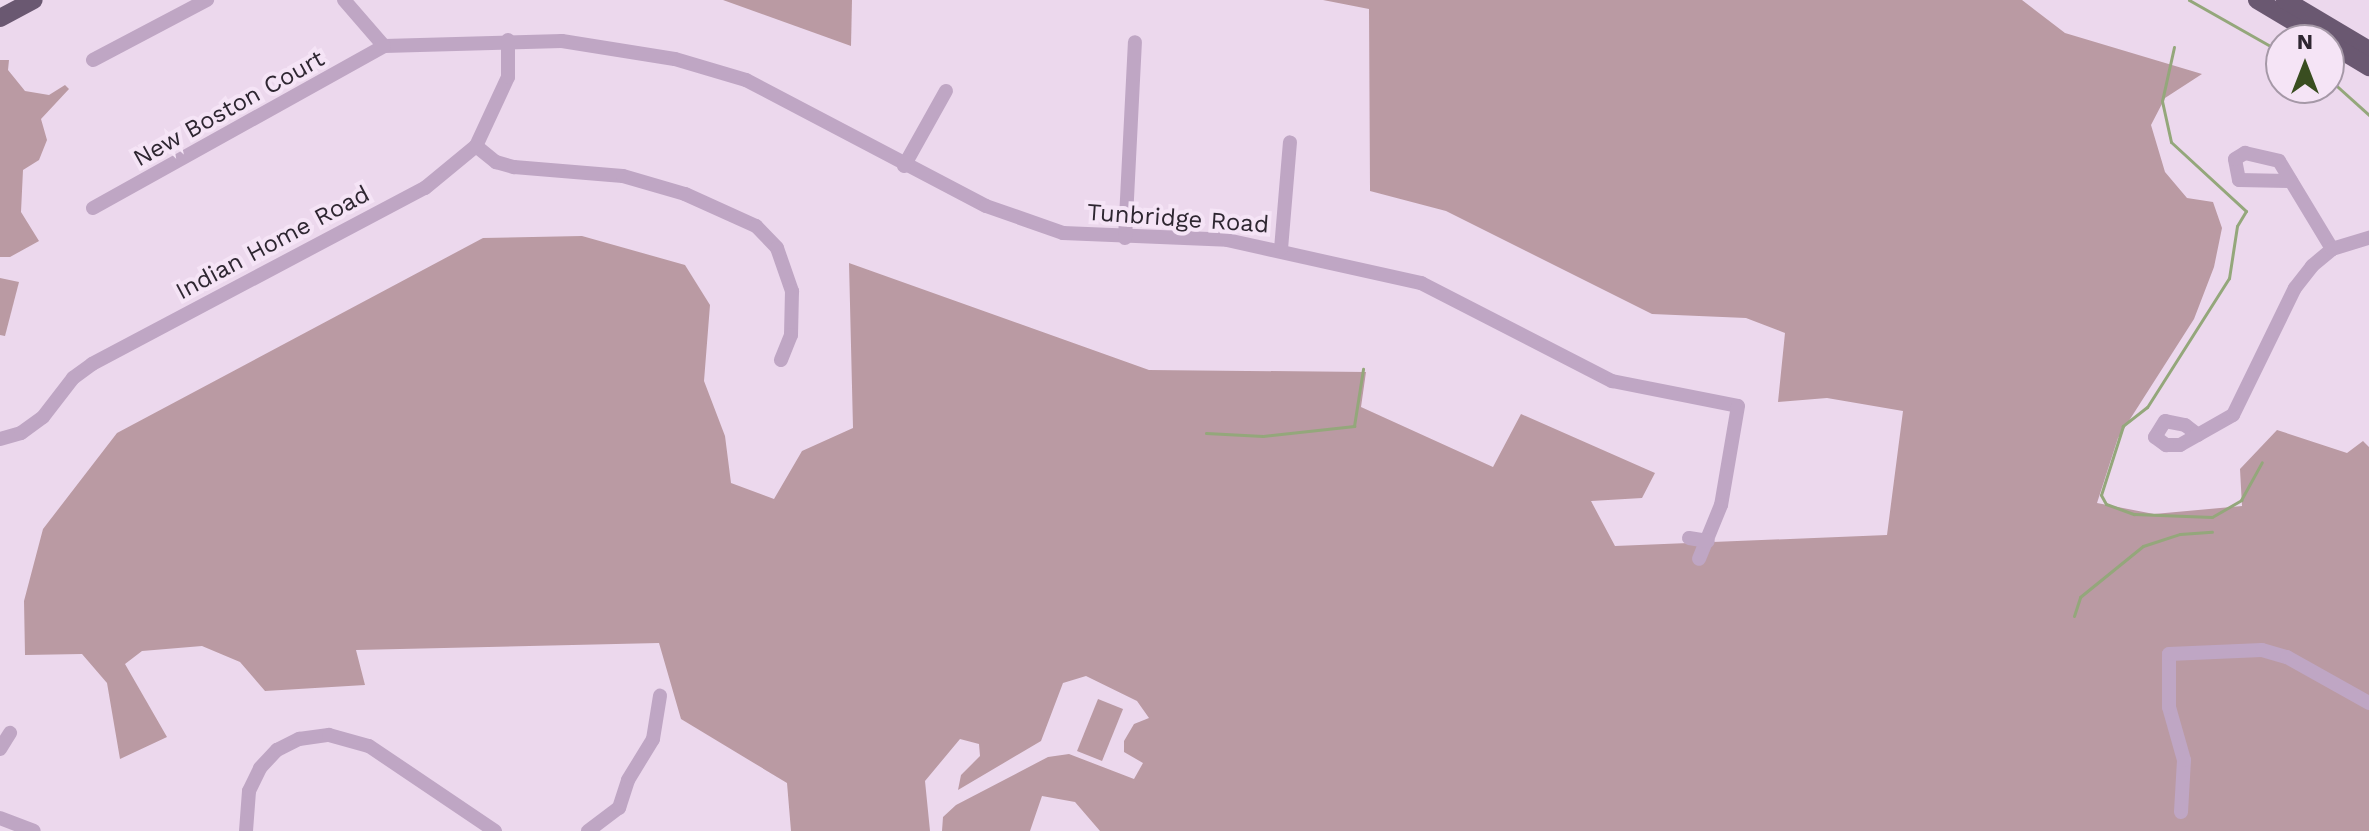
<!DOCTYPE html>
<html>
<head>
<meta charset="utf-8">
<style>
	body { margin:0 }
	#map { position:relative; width:2369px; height:831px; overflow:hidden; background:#ecd8ed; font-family:"Work Sans",sans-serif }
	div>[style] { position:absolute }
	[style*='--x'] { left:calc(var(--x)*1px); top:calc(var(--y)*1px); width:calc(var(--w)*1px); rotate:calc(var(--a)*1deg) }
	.green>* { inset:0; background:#ba9aa3; transform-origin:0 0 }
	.stream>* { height:3px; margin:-1.5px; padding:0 1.5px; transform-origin:1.5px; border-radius:1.5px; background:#94a77b }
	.minor>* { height:14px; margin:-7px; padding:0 7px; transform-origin:7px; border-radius:7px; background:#bfa6c4 }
	.major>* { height:18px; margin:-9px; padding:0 9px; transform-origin:9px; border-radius:9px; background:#6a5871 }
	span { translate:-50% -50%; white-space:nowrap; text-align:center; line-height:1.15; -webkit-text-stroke:8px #f5e4f6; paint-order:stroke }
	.street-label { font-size:24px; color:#2e2631 }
	.north { position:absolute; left:2265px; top:24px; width:80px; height:80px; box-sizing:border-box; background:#f5e4f6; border:2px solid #a598a7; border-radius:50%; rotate:0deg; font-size:22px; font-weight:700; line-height:32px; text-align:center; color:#2e2631 }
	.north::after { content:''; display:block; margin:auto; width:28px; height:36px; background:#394d20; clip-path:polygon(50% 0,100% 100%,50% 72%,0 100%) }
</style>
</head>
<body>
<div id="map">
	<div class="green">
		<div style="clip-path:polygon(723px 0,852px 0,851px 46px)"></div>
		<div style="clip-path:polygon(1323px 0,2022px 0,2065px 33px,2202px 74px,2165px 98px,2151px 125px,2165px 172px,2187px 198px,2213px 202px,2222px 228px,2214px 267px,2194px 319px,2118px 438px,2097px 503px,2154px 514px,2242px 506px,2240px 469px,2277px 430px,2347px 453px,2363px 441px,2369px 447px,2369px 831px,1100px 831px,1075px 802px,1042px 796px,1030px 831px,942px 831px,943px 817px,956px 805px,1048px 757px,1069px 754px,1134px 779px,1143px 763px,1124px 752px,1124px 741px,1134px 724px,1149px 718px,1137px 701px,1086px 676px,1063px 683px,1041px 741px,958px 790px,961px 775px,980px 756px,979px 744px,960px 739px,925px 781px,930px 831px,791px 831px,787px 783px,681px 719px,659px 643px,356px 650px,365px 685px,265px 691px,240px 662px,202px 646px,142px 651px,125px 664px,167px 737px,120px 759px,107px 683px,82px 654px,25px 655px,24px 601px,43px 529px,117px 433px,483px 238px,582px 236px,685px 265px,710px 305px,704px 381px,725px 436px,731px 483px,774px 499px,802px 451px,853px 428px,849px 263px,1149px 370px,1366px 372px,1361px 407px,1493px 467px,1521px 414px,1655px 473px,1642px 498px,1591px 501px,1615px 546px,1887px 535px,1903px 411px,1827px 398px,1778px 402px,1785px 333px,1746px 318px,1652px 314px,1446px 211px,1370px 191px,1369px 9px)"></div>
		<div style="clip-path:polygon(0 60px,9px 60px,8px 70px,25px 91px,49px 95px,65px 85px,69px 89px,41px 119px,47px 140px,39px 160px,23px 170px,21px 212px,39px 241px,10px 257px,0 257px)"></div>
		<div style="clip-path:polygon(0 278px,19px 282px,5px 336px,0 335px)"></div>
		<div style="left:1098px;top:699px;width:27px;height:56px;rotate:22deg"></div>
	</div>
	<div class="stream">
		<div style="--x:2189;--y:0;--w:106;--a:29.5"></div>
		<div style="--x:2174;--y:47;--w:55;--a:102.5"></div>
		<div style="--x:2162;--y:101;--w:42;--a:77.6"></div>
		<div style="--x:2171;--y:142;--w:102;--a:42.6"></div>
		<div style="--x:2246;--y:211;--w:17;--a:121"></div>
		<div style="--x:2237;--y:226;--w:53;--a:98.7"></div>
		<div style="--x:2229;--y:278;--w:153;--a:122.4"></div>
		<div style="--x:2147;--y:407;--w:31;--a:142"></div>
		<div style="--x:2123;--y:426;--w:72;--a:107.7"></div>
		<div style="--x:2101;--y:495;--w:10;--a:61"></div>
		<div style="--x:2106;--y:504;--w:30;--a:20"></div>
		<div style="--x:2134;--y:514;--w:78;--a:2.2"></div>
		<div style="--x:2212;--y:517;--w:34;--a:-30"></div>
		<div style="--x:2241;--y:500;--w:43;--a:-61.1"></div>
		<div style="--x:2329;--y:79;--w:54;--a:42"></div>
		<div style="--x:1206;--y:433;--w:57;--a:3"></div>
		<div style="--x:1263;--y:436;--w:92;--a:-6.3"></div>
		<div style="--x:1354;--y:426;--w:58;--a:-81"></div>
		<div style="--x:2074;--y:616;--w:20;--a:-72"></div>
		<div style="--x:2080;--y:597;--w:81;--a:-39"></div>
		<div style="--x:2143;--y:546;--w:39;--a:-18"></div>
		<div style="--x:2180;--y:534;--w:32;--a:-4"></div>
	</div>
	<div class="minor">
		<div style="--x:344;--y:0;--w:61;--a:49"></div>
		<div style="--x:384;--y:46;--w:178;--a:-1.6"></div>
		<div style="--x:562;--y:41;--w:114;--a:9.1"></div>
		<div style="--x:675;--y:59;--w:74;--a:16.5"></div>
		<div style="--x:746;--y:80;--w:271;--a:27.7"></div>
		<div style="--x:986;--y:206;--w:82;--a:19.3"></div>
		<div style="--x:1063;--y:233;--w:164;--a:2.4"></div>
		<div style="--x:1227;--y:240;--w:199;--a:12.5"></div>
		<div style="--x:1421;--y:283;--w:215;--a:27.2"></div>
		<div style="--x:1612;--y:381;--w:128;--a:11.2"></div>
		<div style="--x:1738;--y:406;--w:100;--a:99.7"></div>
		<div style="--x:1721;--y:505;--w:58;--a:112.2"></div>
		<div style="--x:93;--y:60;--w:129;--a:-27.8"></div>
		<div style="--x:476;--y:146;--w:26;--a:39"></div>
		<div style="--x:496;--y:162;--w:19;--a:16"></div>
		<div style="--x:514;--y:167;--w:109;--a:4.7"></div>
		<div style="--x:623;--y:176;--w:65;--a:16.2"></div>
		<div style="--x:685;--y:194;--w:78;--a:24.3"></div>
		<div style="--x:756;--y:226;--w:30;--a:46"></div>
		<div style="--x:777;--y:248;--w:46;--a:70.8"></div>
		<div style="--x:792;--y:291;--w:44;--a:91.3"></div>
		<div style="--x:791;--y:335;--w:27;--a:112"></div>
		<div style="--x:904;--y:166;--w:86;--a:-60.8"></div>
		<div style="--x:2291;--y:181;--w:52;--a:-178.9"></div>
		<div style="--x:2239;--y:180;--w:21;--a:-101"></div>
		<div style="--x:2235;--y:159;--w:12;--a:-31"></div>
		<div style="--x:2245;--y:153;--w:35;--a:13"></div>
		<div style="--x:2279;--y:161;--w:103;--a:58.9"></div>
		<div style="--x:93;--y:208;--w:333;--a:-29.1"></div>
		<div style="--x:1125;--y:238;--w:196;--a:-87.1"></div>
		<div style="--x:1281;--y:249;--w:107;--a:-85.2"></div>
		<div style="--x:2198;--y:435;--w:16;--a:-142"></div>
		<div style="--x:2185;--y:425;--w:20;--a:-169"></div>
		<div style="--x:2165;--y:421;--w:19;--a:122"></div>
		<div style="--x:2155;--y:437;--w:14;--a:36"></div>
		<div style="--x:2166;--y:445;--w:14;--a:0"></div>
		<div style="--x:2180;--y:445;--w:61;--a:-29.5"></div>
		<div style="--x:2233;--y:415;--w:141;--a:-64"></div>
		<div style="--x:2295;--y:288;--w:28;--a:-52"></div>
		<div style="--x:2312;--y:266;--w:26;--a:-40"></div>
		<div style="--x:2332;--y:249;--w:39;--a:-17"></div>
		<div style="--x:0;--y:439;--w:22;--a:-16"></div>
		<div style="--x:21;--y:433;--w:27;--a:-36"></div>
		<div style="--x:43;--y:417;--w:49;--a:-52.4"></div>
		<div style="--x:73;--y:378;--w:24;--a:-36"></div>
		<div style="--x:92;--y:364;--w:377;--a:-27.9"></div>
		<div style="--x:425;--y:188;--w:66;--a:-39.5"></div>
		<div style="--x:476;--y:146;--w:76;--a:-65.1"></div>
		<div style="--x:508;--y:77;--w:37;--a:-90"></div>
		<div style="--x:1689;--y:538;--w:19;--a:9"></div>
		<div style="--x:0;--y:749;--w:19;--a:-58"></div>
		<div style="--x:2181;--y:812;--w:52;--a:-86.7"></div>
		<div style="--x:2184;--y:760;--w:55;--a:-105.8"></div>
		<div style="--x:2169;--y:707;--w:53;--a:-90"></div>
		<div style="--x:2169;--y:654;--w:93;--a:-2.5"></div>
		<div style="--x:2262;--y:650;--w:26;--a:16"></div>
		<div style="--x:2287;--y:657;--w:94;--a:29.3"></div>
		<div style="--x:0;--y:818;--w:36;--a:21"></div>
		<div style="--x:246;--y:831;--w:40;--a:-85.7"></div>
		<div style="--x:249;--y:791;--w:25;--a:-64"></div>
		<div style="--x:260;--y:768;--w:25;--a:-47"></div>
		<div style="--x:277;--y:750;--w:25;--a:-27"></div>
		<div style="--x:299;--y:739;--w:30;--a:-8"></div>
		<div style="--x:329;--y:735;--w:41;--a:15.4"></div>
		<div style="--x:369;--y:746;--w:152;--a:34"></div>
		<div style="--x:588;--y:831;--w:39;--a:-37"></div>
		<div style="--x:619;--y:808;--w:29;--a:-72"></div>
		<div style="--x:628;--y:780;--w:48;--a:-58.6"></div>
		<div style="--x:653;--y:739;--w:44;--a:-80.8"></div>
	</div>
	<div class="major">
		<div style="--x:2257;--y:0;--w:78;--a:30.8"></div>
		<div style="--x:2285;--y:0;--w:98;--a:30.8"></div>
		<div style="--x:0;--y:18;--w:38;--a:-28"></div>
		<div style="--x:2329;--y:43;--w:47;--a:31"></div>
	</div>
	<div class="street-label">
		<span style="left:229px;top:109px;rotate:-29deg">New Boston Court</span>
		<span style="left:1178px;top:219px;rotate:4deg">Tunbridge Road</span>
		<span style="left:273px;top:243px;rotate:-28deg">Indian Home Road</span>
	</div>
	<div class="north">N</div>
</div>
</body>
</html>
